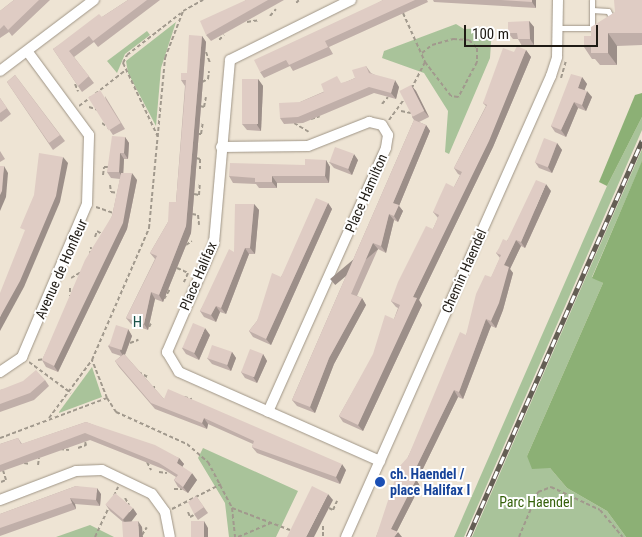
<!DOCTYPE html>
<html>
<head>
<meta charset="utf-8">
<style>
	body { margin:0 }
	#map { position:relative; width:642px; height:537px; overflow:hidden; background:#eee4d4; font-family:"Roboto Condensed",sans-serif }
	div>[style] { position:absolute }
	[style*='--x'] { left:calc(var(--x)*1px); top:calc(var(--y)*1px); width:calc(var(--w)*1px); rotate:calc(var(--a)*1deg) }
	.green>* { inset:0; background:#a9c39a }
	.forest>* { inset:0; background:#8cb075 }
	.path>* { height:2px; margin-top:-1px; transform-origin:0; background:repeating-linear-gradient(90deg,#a1998d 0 4px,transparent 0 6.5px) }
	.roads { filter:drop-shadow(0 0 1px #9f9586) drop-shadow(0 0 1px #9f9586) }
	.lane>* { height:5px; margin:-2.5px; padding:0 2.5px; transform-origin:2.5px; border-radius:2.5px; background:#fff }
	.street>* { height:10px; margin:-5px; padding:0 5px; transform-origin:5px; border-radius:5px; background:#fff }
	.rail>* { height:4.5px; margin-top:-2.25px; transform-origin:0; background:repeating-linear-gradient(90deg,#fff 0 8px,#645e54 0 16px); box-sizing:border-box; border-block:1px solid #645e54 }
	.wall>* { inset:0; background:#c0afa9 }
	.shaded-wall>* { inset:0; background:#9c8f89; transform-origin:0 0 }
	.building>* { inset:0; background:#dfccc4; transform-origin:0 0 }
	.dots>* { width:14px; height:14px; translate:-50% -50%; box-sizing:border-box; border:2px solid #fff; border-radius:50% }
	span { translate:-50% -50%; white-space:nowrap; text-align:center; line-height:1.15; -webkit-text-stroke:4px #fff; paint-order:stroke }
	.street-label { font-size:14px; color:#1f1b15 }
	.transit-label { font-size:14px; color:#164399; font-weight:700 }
	.left { translate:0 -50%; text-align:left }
	.park-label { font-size:14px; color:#36620c }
	.neighbourhood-label { font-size:15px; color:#1b534a; letter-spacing:1px }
	.scale { position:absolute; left:464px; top:25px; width:134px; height:22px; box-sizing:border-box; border:2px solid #1f1b15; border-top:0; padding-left:6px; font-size:15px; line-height:18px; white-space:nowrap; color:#1f1b15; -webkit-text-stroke:4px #fff; paint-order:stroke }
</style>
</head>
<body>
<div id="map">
	<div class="green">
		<div style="clip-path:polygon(176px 22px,161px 68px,156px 126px,128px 73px,126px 61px)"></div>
		<div style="clip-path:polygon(456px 24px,464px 29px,492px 28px,490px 58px,449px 154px,445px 152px,448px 111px,424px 73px,382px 58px,384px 51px)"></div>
		<div style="clip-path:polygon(147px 31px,150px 35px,125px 54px,117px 73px,107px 61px)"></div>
		<div style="clip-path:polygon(642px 117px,642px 130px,464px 537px,454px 537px,607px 186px)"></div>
		<div style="clip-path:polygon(642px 149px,642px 162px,592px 277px,603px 283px,527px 456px,550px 468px,567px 488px,607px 511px,626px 537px,472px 537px)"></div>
		<div style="clip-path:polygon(92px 367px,102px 397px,59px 413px,59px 412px)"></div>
		<div style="clip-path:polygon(203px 448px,298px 491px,276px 537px,229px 537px,225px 503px,198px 458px)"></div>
		<div style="clip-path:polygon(90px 525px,114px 537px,56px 537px)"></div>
	</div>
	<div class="forest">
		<div style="clip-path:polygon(642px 93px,642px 117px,607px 186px,599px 182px,635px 95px)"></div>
		<div style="clip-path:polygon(642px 161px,642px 537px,626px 537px,607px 511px,567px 488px,550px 468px,532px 469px,527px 456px,603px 283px,592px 278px)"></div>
	</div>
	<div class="path">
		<div style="--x:296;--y:3;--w:4;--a:-45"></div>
		<div style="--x:403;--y:13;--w:54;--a:65.8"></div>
		<div style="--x:425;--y:62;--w:28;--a:117"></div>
		<div style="--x:270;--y:16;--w:9;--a:-49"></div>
		<div style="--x:247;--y:22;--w:13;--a:-9"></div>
		<div style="--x:219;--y:40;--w:7;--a:-45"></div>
		<div style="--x:206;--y:52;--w:12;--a:70"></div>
		<div style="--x:422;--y:53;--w:13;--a:-39"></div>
		<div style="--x:432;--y:45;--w:22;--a:-16"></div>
		<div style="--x:453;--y:39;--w:16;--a:4"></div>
		<div style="--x:469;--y:40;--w:11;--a:45"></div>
		<div style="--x:477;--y:48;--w:14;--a:90"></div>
		<div style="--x:477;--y:62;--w:40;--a:118"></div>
		<div style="--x:458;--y:97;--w:7;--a:-172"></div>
		<div style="--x:451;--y:96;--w:43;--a:-127.4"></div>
		<div style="--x:561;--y:78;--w:18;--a:-74"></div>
		<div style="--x:202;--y:82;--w:7;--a:-27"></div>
		<div style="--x:208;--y:79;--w:8;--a:-83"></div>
		<div style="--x:75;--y:84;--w:8;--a:67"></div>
		<div style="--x:95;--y:94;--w:37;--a:-38"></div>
		<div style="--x:382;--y:104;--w:9;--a:-49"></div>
		<div style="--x:79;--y:106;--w:15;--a:-37"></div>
		<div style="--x:200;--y:106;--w:4;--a:14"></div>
		<div style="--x:204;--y:107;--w:10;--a:-79"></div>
		<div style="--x:89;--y:107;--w:9;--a:18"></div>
		<div style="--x:401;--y:111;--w:10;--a:11"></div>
		<div style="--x:311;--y:119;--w:9;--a:-18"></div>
		<div style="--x:389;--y:120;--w:26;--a:-54"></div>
		<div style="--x:102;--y:123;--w:10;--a:37"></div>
		<div style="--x:294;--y:123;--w:17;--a:31"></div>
		<div style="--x:197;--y:134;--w:4;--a:0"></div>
		<div style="--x:201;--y:134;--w:12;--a:-81"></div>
		<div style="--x:158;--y:137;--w:82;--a:-115.3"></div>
		<div style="--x:123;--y:63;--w:9;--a:-63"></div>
		<div style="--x:127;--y:55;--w:68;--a:-37.9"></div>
		<div style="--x:196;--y:158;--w:4;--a:14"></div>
		<div style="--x:200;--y:159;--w:10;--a:90"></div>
		<div style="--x:103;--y:175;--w:8;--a:-83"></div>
		<div style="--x:104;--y:167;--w:6;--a:0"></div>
		<div style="--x:110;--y:185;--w:7;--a:82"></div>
		<div style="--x:111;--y:192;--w:8;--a:7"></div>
		<div style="--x:194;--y:194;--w:5;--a:11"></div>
		<div style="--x:199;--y:195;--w:13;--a:-86"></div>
		<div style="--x:96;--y:207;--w:18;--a:19"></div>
		<div style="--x:192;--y:214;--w:6;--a:9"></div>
		<div style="--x:198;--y:215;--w:10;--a:84"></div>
		<div style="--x:95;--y:237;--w:6;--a:-72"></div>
		<div style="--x:97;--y:231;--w:6;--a:31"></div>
		<div style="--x:186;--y:245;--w:7;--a:-34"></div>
		<div style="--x:90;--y:255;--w:8;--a:-83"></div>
		<div style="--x:177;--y:268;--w:12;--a:24"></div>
		<div style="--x:188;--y:273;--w:10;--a:114"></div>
		<div style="--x:71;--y:278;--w:12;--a:-31"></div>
		<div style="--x:70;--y:288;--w:8;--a:90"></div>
		<div style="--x:164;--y:299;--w:12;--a:-59"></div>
		<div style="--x:149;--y:327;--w:4;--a:-63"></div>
		<div style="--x:130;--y:343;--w:9;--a:-21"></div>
		<div style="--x:38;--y:360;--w:7;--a:-8"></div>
		<div style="--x:29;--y:362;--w:52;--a:36.4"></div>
		<div style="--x:138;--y:372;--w:11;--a:27"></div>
		<div style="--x:153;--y:390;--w:5;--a:-68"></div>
		<div style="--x:184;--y:397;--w:8;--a:14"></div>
		<div style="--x:107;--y:398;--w:41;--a:-111.5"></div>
		<div style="--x:92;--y:360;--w:144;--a:-66.6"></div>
		<div style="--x:149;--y:228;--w:171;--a:-84.6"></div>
		<div style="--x:165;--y:58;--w:50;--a:-69"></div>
		<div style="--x:183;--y:11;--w:23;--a:-29"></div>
		<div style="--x:49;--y:418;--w:72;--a:-53.4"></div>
		<div style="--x:0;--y:438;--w:114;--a:-20.5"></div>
		<div style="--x:107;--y:398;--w:17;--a:57"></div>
		<div style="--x:116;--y:412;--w:78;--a:24.3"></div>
		<div style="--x:187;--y:444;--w:28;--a:41"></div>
		<div style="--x:208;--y:462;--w:52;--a:62.4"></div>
		<div style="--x:232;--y:508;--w:29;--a:84"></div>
		<div style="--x:78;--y:448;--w:9;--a:-21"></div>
		<div style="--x:86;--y:445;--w:3;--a:-108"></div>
		<div style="--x:60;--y:449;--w:9;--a:6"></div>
		<div style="--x:147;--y:462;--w:9;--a:63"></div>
		<div style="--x:24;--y:463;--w:6;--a:9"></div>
		<div style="--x:38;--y:465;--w:7;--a:-82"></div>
		<div style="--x:159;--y:472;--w:8;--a:7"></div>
		<div style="--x:1;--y:482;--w:5;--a:-22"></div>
		<div style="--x:6;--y:480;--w:10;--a:-107"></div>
		<div style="--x:174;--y:489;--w:8;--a:0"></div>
		<div style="--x:114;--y:496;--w:10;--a:-66"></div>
		<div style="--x:125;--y:498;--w:8;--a:60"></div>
		<div style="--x:232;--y:508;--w:62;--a:20.8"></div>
		<div style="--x:329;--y:508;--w:4;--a:27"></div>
		<div style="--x:333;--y:510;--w:10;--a:-66"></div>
		<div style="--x:172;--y:509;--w:55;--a:-27"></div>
		<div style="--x:188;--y:512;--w:5;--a:68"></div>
		<div style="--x:190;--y:517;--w:4;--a:-27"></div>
		<div style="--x:142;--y:535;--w:9;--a:-58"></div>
		<div style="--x:323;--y:536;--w:10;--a:-90"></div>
		<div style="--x:95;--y:537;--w:33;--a:-65"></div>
		<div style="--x:238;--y:537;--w:38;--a:-23"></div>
		<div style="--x:519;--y:537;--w:49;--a:-67.1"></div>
		<div style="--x:538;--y:492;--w:14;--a:-21"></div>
		<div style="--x:551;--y:487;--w:54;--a:25.1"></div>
		<div style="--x:600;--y:510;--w:35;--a:50"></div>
	</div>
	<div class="roads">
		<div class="lane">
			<div style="--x:592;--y:10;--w:16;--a:4"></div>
			<div style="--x:608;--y:11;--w:10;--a:61"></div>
			<div style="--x:558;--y:28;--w:34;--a:0"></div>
			<div style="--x:592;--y:28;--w:28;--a:-90"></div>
		</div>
		<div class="street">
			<div style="--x:351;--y:0;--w:135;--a:153.6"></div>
			<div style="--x:230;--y:60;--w:184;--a:95"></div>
			<div style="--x:214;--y:243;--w:119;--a:113.3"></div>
			<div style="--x:167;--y:352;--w:23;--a:59"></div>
			<div style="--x:179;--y:372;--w:220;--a:23.9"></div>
			<div style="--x:0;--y:71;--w:118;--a:-37.1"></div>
			<div style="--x:221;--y:147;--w:87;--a:-0.7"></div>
			<div style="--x:308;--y:146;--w:66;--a:-21.5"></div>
			<div style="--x:369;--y:122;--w:13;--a:13"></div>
			<div style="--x:382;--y:125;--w:12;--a:59"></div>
			<div style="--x:388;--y:135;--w:13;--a:99"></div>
			<div style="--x:386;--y:148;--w:289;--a:114.1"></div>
			<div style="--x:0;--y:372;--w:27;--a:-34"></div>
			<div style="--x:22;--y:357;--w:166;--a:-67"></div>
			<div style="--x:87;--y:204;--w:69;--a:-88.3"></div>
			<div style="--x:89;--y:135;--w:104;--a:-126.4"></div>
			<div style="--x:0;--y:500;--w:81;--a:-20.9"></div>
			<div style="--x:76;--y:471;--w:26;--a:-2"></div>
			<div style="--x:102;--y:470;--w:55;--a:25.6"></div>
			<div style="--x:152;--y:494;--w:22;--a:54"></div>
			<div style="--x:165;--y:512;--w:25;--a:79"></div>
			<div style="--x:346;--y:537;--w:505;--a:-66.03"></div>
			<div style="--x:551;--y:76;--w:20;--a:-72"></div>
			<div style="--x:557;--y:57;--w:57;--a:-89"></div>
		</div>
	</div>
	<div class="rail">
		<div style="--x:468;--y:537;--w:433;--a:-66.3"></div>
	</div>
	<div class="wall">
		<div style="clip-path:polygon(14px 0,50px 0,12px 36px,9px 32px,0 38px,0 11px)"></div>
		<div style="clip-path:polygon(128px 0,160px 0,98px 47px,94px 42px,74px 57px,94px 83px,82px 92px,53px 49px)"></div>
		<div style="clip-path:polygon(246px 0,284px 0,211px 41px,206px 35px)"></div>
		<div style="clip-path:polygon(383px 0,427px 0,428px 2px,329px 47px,333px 54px,293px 71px,290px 66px,264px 78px,260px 72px)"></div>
		<div style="clip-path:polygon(433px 0,536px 0,536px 8px,434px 2px)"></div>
		<div style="clip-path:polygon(642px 0,642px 45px,617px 46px,617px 65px,600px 65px,595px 59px,592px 59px,584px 47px)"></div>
		<div style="clip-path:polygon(529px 21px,534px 27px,534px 45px,522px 46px,518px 39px,513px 39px,508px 33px)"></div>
		<div style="clip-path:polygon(202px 36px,206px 42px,191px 233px,163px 302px,155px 299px,148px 330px,131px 324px,126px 318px,155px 259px,150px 253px,168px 222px,176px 202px,185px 86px,181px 80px,187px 73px)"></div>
		<div style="clip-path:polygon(526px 50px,531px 57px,493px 147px,419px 300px,422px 305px,363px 431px,343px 422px,339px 416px,394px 319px,398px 308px,396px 307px,391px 301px,433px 229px,438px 218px,433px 212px,454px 187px,460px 175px,458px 174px,454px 168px,486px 106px,483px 103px,514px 52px)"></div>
		<div style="clip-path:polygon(366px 66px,371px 73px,399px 87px,396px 99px,374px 93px,303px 123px,284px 124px,280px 118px,300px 102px,355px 78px)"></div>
		<div style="clip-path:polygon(15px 75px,65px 141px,53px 150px,7px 82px)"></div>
		<div style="clip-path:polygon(582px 77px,587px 84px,584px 90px,592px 97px,586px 111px,578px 108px,566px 137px,555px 132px,551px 126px)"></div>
		<div style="clip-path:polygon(258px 79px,263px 86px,261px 131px,247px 130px,242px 124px)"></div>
		<div style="clip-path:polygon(411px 85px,416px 91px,429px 117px,419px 122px,426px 125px,430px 131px,399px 206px,403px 211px,398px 222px,394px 220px,386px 253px,378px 249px,357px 296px,362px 298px,366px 305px,334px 364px,315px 413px,297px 406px,292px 400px,414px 120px,412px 117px)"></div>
		<div style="clip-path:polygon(105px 96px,125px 129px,113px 135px,109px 129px)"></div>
		<div style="clip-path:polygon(0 98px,11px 114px,1px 122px,0 121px)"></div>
		<div style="clip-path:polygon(125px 137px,129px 143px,128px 159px,124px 159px,123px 173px,137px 180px,127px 229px,58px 372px,46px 367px,42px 360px,112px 216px,120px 179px,111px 178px,107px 172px)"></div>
		<div style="clip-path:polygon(557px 143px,562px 150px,552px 173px,539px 168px,535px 162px)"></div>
		<div style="clip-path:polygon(0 151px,5px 159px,0 162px)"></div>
		<div style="clip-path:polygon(326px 160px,330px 167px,329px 183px,277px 183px,277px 188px,259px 188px,256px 184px,233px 183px,229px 176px,305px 165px)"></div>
		<div style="clip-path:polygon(358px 160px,352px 175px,334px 168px,329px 162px)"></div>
		<div style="clip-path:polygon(551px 191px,525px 248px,521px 246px,510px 269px,513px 273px,503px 310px,496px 328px,491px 326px,463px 399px,458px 397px,417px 481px,420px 486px,397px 531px,376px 537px,408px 457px,466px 335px,500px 258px,496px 253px)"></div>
		<div style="clip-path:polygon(328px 203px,332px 209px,271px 345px,253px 337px,249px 331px,257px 321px,281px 277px)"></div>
		<div style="clip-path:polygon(254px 204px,259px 210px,255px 254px,249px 254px,226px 314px,220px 312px,216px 322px,204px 317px,200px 311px,234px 252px)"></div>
		<div style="clip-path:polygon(128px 329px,132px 336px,125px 355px,164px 399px,346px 470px,340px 484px,257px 453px,252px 447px,253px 444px,208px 424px,207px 429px,155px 409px,119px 367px,115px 361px,121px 356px,112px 353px,108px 346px)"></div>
		<div style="clip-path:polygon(210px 335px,199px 360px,186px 354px,182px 348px)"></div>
		<div style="clip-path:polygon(232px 352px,236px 358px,231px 371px,212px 364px,207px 358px)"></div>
		<div style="clip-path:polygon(263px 354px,267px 361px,257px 383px,245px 378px,241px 372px)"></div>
		<div style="clip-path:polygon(45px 380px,49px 386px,34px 400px,0 412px,0 390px)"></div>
		<div style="clip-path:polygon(86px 422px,179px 458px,184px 464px,182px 467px,197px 480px,188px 493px,178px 487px,174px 480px,176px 477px,163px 469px,90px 440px,0 472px,0 444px,18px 438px,22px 444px)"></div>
		<div style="clip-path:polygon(76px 486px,101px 494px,100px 506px,75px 504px,76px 509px,0 536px,0 514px)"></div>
		<div style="clip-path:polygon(196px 496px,208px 513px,198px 520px,194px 514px)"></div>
		<div style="clip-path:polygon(106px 505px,137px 514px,131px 521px,142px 527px,123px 522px,110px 511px)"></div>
	</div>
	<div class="shaded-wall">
		<div style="clip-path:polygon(532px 0,536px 0,536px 8px,532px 2px)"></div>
		<div style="clip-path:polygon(529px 21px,534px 27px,534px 45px,530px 39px)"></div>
		<div style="clip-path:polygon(608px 33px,617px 46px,617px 65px,608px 53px)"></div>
		<div style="clip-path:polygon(202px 36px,206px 42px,191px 233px,163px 302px,159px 295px,186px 226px)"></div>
		<div style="clip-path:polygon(526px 50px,531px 57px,493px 147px,419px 300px,422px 305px,363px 431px,358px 425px,413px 297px)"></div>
		<div style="clip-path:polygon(582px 77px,587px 84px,583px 94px,578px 88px)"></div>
		<div style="clip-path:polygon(258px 79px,263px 86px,261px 131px,257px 125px)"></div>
		<div style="clip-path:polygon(395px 80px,399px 87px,396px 99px,391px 93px)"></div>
		<div style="clip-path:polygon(411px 85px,416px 91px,429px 117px,424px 111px)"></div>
		<div style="clip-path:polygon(587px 91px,592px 97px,586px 111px,582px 105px)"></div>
		<div style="clip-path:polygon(574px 102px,578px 108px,566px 137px,561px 130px)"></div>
		<div style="clip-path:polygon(426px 125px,430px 131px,399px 206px,403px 211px,398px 222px,394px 216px,393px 203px)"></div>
		<div style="clip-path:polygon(125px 137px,129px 143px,128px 159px,124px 153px)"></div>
		<div style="clip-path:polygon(557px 143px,562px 150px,552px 173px,548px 167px)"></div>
		<div style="clip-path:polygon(120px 153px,124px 159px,123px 179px,119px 172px)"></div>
		<div style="clip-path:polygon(354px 154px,358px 160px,352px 175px,348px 169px)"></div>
		<div style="clip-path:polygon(63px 157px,68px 163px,60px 202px,24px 287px,0 331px,0 317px)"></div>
		<div style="clip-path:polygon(326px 160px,330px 167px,329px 183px,325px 176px)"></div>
		<div style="clip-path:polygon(4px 166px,8px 173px,6px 197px,0 211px,0 195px)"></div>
		<div style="clip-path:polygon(132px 173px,137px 180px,127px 229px,58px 372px,54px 366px)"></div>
		<div style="clip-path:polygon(272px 176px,277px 183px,277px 188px,272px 182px)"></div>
		<div style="clip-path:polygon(546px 184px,551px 191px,525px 248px,521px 242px)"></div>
		<div style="clip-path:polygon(328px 203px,332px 209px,271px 345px,266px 339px)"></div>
		<div style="clip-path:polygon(254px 204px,259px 210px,255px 254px,250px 248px)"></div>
		<div style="clip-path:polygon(389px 214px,394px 220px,386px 253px,381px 246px)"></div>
		<div style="clip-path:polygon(516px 240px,521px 246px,510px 269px,513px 273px,503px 310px,496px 328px,491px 321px,504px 265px)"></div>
		<div style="left:373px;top:243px;width:8px;height:56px;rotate:50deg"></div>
		<div style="clip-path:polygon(245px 248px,249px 254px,226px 314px,221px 308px)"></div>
		<div style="clip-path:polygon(151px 292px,155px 299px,148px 330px,144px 324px)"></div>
		<div style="clip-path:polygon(362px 298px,366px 305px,334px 364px,315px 413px,310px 407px,329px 358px)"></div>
		<div style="clip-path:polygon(216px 306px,220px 312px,216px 322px,211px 315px)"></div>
		<div style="clip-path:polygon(486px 319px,491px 326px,463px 399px,459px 392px)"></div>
		<div style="clip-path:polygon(205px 328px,210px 335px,199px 360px,194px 353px)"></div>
		<div style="clip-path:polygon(128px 329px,132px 336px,124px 357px,120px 351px)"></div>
		<div style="clip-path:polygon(232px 352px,236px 358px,231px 371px,227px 365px)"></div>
		<div style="clip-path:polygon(263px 354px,267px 361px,257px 383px,253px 377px)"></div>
		<div style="clip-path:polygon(454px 390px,458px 397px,417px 481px,420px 486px,395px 535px,391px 529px,411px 478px)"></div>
		<div style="clip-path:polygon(204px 418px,208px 424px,207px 429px,202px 423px)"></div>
		<div style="clip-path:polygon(179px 458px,184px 464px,181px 469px,177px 463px)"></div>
		<div style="clip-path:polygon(342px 464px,346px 470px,340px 484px,336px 477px)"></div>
		<div style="clip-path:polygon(192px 473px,197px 480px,188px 493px,183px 487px)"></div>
		<div style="clip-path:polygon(97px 488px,101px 494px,100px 506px,96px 500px)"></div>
		<div style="clip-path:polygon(328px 494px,333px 500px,314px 537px,306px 537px)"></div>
		<div style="clip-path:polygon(70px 498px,75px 504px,76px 509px,72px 503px)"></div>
		<div style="clip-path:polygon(133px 508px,137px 514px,128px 526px,123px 520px)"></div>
		<div style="clip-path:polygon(138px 521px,142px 527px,143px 537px,139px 537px)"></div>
		<div style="clip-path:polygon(204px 521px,208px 528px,208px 537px,204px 537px)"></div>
		<div style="clip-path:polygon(398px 532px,402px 537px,394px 537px)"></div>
	</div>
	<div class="building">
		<div style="clip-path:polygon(14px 0,39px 0,8px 30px,4px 25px,0 29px,0 11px)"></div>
		<div style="clip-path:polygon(128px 0,147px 0,93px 41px,89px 36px,69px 51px,89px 76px,78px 86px,53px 49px,99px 14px,102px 17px)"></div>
		<div style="clip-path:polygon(246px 0,268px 0,206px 35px,200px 21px)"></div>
		<div style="clip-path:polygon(383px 0,415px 0,325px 41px,328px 47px,289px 65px,286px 60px,260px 72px,254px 60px)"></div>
		<div style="clip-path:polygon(501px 0,532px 0,532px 2px)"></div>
		<div style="clip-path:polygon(614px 0,642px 0,642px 33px,608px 33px,608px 53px,591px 53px,591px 47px,584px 47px,584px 36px,591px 36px,591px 27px,615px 12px)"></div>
		<div style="clip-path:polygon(529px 21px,530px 39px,518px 39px,517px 33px,508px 33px,508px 22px)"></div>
		<div style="clip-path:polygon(189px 35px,202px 36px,186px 226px,159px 295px,151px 292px,144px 324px,126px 318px,157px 256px,150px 253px,168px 222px,169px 202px,176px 202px,186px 80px,181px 80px,181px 73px,187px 73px)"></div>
		<div style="clip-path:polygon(517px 46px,526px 50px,489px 141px,413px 297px,417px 298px,358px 425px,339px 416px,373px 354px,385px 315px,394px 319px,400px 305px,391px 301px,398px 282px,426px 226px,433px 229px,439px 215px,433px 212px,440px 196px,446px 183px,454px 187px,462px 172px,454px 168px,487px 105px,483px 103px,503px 48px,514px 52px)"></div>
		<div style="clip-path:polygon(366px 66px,369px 73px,395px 80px,391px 93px,369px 87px,298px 117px,280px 118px,279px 103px,300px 102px,324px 92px,321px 84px,337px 76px,341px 83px,348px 81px,355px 78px,352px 70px)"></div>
		<div style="clip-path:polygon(571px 74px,582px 77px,578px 88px,587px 91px,582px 105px,574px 102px,561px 130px,551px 126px)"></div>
		<div style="clip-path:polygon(15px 75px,60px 135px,49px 143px,7px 82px)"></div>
		<div style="left:242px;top:79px;width:16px;height:45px"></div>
		<div style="left:411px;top:85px;width:29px;height:13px;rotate:63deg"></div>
		<div style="left:100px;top:90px;width:39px;height:14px;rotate:58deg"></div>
		<div style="clip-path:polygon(0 98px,7px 108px,0 113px)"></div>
		<div style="clip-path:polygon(414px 120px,426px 125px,393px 203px,399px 205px,394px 216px,389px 214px,381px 246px,373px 243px,351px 294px,362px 298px,329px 358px,310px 407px,292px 400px)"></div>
		<div style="clip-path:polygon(112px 136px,125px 137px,124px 153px,120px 153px,119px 172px,107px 172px)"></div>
		<div style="left:544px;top:138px;width:14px;height:26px;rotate:21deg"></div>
		<div style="left:335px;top:147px;width:20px;height:16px;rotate:20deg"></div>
		<div style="clip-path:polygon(39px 153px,63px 157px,56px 196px,20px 281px,0 317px,0 293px,25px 230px,20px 228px,34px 195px)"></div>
		<div style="clip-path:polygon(305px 159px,326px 160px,325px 176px,272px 176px,272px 182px,255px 182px,255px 178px,229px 176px,230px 163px,305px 165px)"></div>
		<div style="clip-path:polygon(0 166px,4px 166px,2px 191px,0 195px)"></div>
		<div style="clip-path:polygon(121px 173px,132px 173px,123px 223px,54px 366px,42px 360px,85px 260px,112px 216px)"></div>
		<div style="clip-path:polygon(536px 180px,546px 184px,521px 242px,516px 240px,504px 265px,509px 267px,499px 303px,491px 321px,486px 319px,459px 392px,454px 390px,411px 478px,416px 480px,391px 529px,398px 532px,394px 537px,376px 537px,399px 467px,408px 457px,460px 332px,466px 335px,476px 294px,485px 275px,491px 277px,501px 255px,496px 253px,499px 248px,503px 239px,507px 241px)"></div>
		<div style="clip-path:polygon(316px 198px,328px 203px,266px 339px,249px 331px,257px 321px,272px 273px,281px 277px)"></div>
		<div style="clip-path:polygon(235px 204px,254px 204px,250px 248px,245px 248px,221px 308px,216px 306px,211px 315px,200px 311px,229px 249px,234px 252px)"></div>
		<div style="left:193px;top:323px;width:13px;height:27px;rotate:23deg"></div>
		<div style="left:116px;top:325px;width:13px;height:22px;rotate:18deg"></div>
		<div style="left:212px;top:345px;width:21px;height:14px;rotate:19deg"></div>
		<div style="left:250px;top:349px;width:14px;height:25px;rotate:21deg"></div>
		<div style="clip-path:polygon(124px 354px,164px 399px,168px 389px,342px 464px,336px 477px,252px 447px,254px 441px,204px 418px,202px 423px,151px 403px,115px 361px)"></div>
		<div style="clip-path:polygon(36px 370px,45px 380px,30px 393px,0 404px,0 390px,23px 381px)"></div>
		<div style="clip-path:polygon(86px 422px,155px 445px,179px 458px,177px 463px,192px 473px,183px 487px,174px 480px,178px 475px,159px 463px,85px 433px,0 465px,0 444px,18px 438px,21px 444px)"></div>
		<div style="clip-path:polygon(76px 486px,97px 488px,96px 500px,70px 498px,72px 503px,0 528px,0 514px)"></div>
		<div style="clip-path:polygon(312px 486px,328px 494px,306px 537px,287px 537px)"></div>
		<div style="left:115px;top:493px;width:23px;height:15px;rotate:40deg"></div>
		<div style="clip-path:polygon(196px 496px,204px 507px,194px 514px,188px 502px)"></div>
		<div style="left:138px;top:521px;width:16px;height:16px;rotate:86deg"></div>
		<div style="left:191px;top:521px;width:13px;height:16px"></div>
	</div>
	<div class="dots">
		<div style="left:380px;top:482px;background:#1a4fb4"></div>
	</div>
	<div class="street-label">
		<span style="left:366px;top:193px;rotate:-66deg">Place Hamilton</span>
		<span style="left:61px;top:269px;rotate:-66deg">Avenue de Honfleur</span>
		<span style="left:464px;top:271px;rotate:-66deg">Chemin Haendel</span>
		<span style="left:198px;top:276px;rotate:-67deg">Place Halifax</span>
	</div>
	<div class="transit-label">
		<span class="left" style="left:390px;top:482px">ch. Haendel /<br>place Halifax I</span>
	</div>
	<div class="park-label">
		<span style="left:536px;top:502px">Parc Haendel</span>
	</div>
	<div class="neighbourhood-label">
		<span style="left:138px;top:323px">H</span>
	</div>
	<div class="scale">100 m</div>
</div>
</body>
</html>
